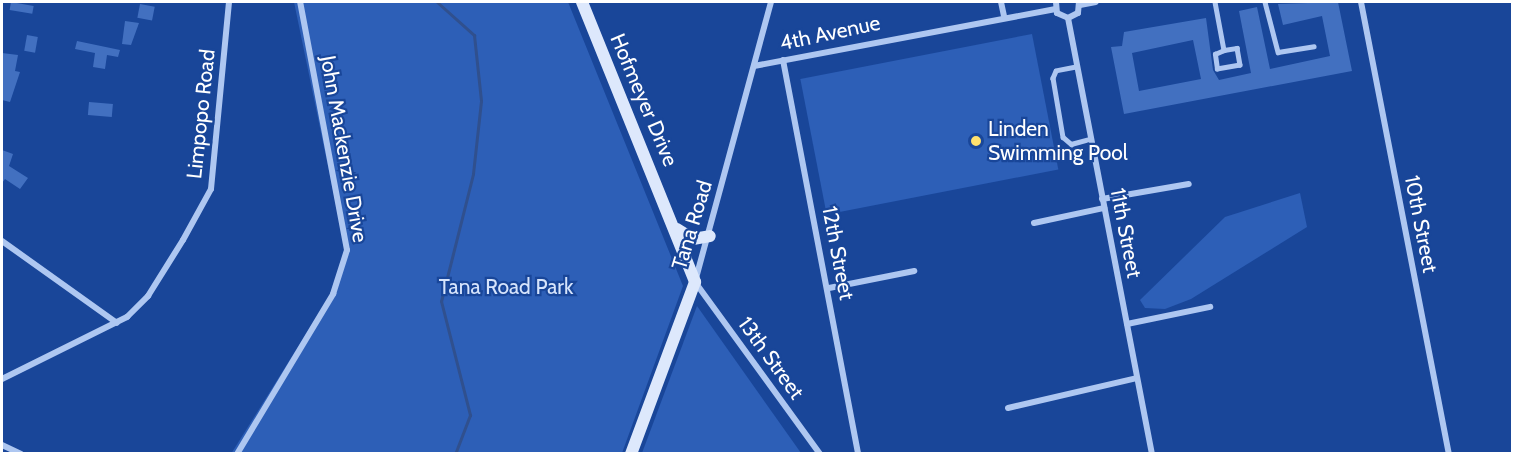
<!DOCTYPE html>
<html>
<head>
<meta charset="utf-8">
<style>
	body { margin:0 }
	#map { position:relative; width:1514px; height:455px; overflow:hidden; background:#194699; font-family:Cabin,sans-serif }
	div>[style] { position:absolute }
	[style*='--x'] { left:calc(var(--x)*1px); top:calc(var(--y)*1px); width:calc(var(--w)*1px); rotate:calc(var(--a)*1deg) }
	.green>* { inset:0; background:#2d5fb7; transform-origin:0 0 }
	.stream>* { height:3px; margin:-1.5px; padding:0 1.5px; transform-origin:1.5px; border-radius:1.5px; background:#30508e }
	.building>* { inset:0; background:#4270c0; transform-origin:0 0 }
	.lane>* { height:4.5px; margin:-2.25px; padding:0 2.25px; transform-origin:2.25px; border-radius:2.25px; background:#aec7f1 }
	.street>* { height:6px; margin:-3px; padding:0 3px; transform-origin:3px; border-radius:3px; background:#aec7f1 }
	.secondary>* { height:12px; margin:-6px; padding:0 6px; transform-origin:6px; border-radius:6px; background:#dde8fc }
	.dots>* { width:16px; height:16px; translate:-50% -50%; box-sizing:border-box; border:3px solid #194699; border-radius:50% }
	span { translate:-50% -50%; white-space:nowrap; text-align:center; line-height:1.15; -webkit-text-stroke:4.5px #194699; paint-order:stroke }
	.street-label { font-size:21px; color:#fff }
	.poi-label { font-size:21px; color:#fff }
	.left { translate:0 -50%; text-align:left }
	.park-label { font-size:21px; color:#d6e4fc }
	.frame { position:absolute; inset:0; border:3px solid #fff; pointer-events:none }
</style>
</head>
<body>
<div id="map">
	<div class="green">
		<div style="clip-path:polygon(294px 2px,568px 2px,683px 286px,622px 453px,231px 454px,334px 289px,345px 249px)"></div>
		<div style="left:1032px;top:34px;width:138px;height:236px;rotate:79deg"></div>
		<div style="clip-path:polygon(1300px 193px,1307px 227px,1191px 299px,1165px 309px,1145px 308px,1140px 300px,1225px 217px)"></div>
		<div style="clip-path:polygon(697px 306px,801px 453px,642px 453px)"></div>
	</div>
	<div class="stream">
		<div style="--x:437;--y:2;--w:50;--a:41.7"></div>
		<div style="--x:474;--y:35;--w:66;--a:83.9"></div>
		<div style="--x:481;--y:101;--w:73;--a:96.3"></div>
		<div style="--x:473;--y:174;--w:131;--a:104.1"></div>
		<div style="--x:441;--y:301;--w:118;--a:75.7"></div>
		<div style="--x:470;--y:415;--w:42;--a:111"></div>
	</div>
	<div class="building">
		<div style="left:11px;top:2px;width:23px;height:8px;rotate:10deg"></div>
		<div style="clip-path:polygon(evenodd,1338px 2px,1352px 71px,1124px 114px,1111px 47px,1122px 46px,1124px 32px,1206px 18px,1213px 70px,1219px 80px,1251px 73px,1239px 11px,1257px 7px,1270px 69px,1330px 56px,1322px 16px,1283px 25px,1278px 4px,1338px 2px,1193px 40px,1201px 79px,1139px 91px,1132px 53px,1193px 40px)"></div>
		<div style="left:140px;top:4px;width:15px;height:14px;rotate:11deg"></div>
		<div style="clip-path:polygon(125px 21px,139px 23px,131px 45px,122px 44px)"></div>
		<div style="left:27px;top:35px;width:11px;height:16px;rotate:10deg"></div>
		<div style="clip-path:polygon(77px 41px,120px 50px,118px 57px,107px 55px,105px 69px,93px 67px,95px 53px,75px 49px)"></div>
		<div style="clip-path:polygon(2px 53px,18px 55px,15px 71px,20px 72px,10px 102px,2px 100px)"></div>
		<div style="left:89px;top:102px;width:24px;height:13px;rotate:5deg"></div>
		<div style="clip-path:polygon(2px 150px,13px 154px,9px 166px,28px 178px,20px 189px,5px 179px,2px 183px)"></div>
	</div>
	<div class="lane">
		<div style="--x:1215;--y:2;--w:49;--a:79.4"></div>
		<div style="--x:1224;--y:50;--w:13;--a:-9"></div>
		<div style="--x:1237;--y:48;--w:17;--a:80"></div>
		<div style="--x:1240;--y:65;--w:23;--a:170"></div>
		<div style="--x:1217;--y:69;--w:15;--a:-98"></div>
		<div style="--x:1215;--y:54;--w:10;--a:-24"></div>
		<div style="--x:1265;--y:2;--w:52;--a:75.4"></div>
		<div style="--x:1278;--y:52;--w:36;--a:-9"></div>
		<div style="--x:1076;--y:67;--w:20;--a:169"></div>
		<div style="--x:1056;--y:71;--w:8;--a:113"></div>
		<div style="--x:1053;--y:78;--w:60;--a:80.4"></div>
		<div style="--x:1063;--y:137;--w:11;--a:41"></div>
		<div style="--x:1071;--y:144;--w:20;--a:-15"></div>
	</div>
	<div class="street">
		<div style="--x:771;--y:2;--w:290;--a:105.2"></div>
		<div style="--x:695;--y:282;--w:213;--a:54"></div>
		<div style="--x:1001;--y:2;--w:14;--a:78"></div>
		<div style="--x:1056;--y:2;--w:11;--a:85"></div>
		<div style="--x:1057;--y:13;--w:12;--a:24"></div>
		<div style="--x:1068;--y:18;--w:11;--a:-27"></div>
		<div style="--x:1078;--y:13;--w:11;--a:-85"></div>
		<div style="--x:1361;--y:2;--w:460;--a:79"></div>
		<div style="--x:1080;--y:5;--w:16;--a:-11"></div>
		<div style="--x:1068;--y:18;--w:444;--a:79.1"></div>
		<div style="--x:783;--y:60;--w:401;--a:79.2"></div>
		<div style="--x:754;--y:66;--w:307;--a:-10.7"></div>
		<div style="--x:1102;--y:199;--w:88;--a:-9.8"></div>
		<div style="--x:1034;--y:223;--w:72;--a:-12.1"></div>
		<div style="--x:2;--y:241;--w:141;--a:35.5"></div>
		<div style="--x:829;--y:288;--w:87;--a:-11.3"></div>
		<div style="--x:1127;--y:324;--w:85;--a:-11.6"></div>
		<div style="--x:2;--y:379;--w:140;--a:-26.4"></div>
		<div style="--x:127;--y:317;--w:30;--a:-45"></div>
		<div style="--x:148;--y:296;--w:66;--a:-58"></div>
		<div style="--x:183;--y:240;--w:58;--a:-61.2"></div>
		<div style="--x:211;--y:189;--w:188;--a:-84.5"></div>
		<div style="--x:1008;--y:408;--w:132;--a:-13.1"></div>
		<div style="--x:2;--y:445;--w:21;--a:25"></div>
		<div style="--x:237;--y:454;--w:187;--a:-59"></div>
		<div style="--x:333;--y:294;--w:46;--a:-72.3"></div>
		<div style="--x:347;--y:250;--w:252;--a:-100.7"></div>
	</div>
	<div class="secondary">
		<div style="--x:582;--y:2;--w:302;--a:68"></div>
		<div style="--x:695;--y:282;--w:184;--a:110.4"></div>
		<div style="--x:677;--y:229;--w:19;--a:32"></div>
		<div style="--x:693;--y:239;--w:17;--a:-10"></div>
	</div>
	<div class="dots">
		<div style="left:976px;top:141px;background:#ffe16e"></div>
	</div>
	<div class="street-label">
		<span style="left:830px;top:33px;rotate:-12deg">4th Avenue</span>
		<span style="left:644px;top:100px;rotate:67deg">Hofmeyer Drive</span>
		<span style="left:201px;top:114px;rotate:-84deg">Limpopo Road</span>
		<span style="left:344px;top:149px;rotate:80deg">John Mackenzie Drive</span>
		<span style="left:1421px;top:224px;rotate:79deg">10th Street</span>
		<span style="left:692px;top:225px;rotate:-73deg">Tana Road</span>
		<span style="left:1126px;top:233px;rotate:79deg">11th Street</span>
		<span style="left:838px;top:253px;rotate:79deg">12th Street</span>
		<span style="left:771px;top:358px;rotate:54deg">13th Street</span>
	</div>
	<div class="poi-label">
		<span class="left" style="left:988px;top:141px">Linden<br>Swimming Pool</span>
	</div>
	<div class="park-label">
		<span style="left:506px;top:287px">Tana Road Park</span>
	</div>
	<div class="frame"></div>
</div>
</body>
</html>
